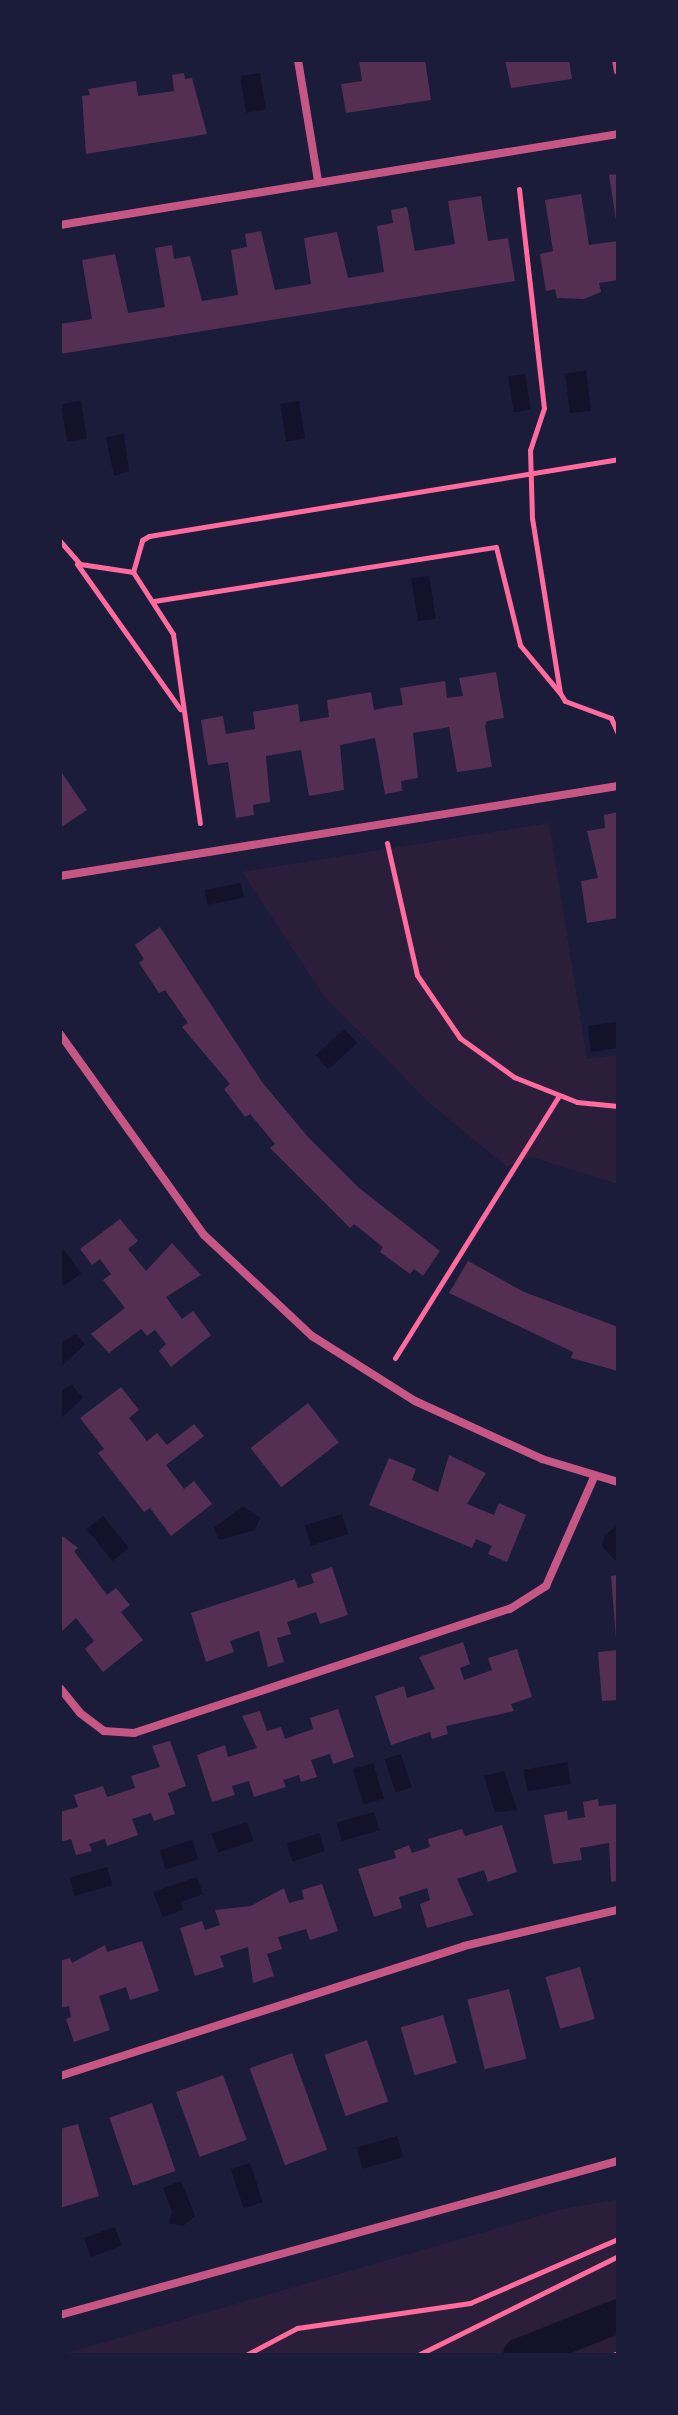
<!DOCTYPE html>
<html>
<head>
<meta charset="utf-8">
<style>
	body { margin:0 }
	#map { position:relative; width:678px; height:2415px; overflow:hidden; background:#1b1b3a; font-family:"Crimson Pro",serif }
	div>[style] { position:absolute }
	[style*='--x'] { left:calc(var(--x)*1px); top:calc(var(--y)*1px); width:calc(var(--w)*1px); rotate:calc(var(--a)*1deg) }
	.green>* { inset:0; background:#2a1e3b }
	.water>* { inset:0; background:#12122b; transform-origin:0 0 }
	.canal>* { height:34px; margin:-17px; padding:0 17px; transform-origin:17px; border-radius:17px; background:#12122b }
	.building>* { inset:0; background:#542f53; transform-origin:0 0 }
	.path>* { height:5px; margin:-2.5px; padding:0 2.5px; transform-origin:2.5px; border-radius:2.5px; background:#ff6b9d }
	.minor>* { height:8px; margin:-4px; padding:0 4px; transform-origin:4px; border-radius:4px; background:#c65784 }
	span { translate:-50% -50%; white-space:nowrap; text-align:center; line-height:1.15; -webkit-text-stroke:6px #1b1b3a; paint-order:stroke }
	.frame { position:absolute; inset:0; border:62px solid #1b1b3a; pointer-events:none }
</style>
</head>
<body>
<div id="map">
	<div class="green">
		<div style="clip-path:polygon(549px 823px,587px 1059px,618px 1055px,618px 1184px,531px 1157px,507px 1167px,432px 1105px,323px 995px,242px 872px)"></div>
		<div style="clip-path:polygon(618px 2199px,618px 2355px,60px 2355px,563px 2209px)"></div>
	</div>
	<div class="water">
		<div style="left:260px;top:73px;width:37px;height:20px;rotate:81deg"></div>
		<div style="left:586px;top:371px;width:40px;height:21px;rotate:83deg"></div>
		<div style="left:525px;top:374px;width:36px;height:17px;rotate:81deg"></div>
		<div style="left:81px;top:401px;width:38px;height:20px;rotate:81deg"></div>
		<div style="left:299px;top:401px;width:38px;height:19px;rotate:81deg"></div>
		<div style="clip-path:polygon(124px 434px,129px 471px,114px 476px,106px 437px)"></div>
		<div style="left:429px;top:576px;width:43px;height:18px;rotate:81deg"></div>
		<div style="left:241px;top:883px;width:15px;height:37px;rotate:79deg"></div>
		<div style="clip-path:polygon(618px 1022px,618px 1048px,591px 1052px,588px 1026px)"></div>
		<div style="left:344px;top:1029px;width:19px;height:39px;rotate:47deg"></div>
		<div style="clip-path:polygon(60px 1245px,81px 1273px,64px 1286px,60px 1281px)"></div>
		<div style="clip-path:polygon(76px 1334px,85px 1344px,60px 1368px,60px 1343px)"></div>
		<div style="clip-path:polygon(72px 1385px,83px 1398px,60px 1419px,60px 1391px)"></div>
		<div style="clip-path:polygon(243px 1506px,260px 1518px,255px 1530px,219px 1540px,214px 1528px)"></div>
		<div style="left:342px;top:1514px;width:21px;height:39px;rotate:73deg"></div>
		<div style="left:103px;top:1516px;width:41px;height:21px;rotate:51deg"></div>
		<div style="clip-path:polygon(618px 1525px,618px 1563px,602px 1546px,605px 1535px)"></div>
		<div style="left:401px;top:1754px;width:35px;height:17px;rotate:72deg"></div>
		<div style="left:567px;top:1762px;width:22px;height:44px;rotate:80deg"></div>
		<div style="left:373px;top:1763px;width:37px;height:21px;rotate:73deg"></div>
		<div style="clip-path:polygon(504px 1771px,517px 1810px,495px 1812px,484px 1776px)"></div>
		<div style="left:374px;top:1812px;width:19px;height:39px;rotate:74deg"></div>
		<div style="left:247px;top:1822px;width:20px;height:37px;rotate:72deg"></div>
		<div style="left:319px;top:1833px;width:19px;height:34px;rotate:72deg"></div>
		<div style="left:192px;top:1840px;width:20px;height:34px;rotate:72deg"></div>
		<div style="left:107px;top:1867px;width:19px;height:39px;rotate:74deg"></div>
		<div style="clip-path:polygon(197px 1877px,203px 1894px,181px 1902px,183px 1910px,163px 1917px,153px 1892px)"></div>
		<div style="left:397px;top:2136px;width:22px;height:42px;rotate:74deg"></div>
		<div style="left:250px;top:2163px;width:41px;height:20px;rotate:72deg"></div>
		<div style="clip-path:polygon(181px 2181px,195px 2216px,183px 2226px,169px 2223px,172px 2211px,163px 2188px)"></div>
		<div style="left:115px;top:2227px;width:20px;height:33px;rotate:70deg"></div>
	</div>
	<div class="canal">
		<div style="--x:520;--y:2355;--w:105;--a:-21.7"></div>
	</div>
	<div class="building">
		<div style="clip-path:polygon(359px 60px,425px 60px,431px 100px,346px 113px,341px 84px,362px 81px)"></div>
		<div style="clip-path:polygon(505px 60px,569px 60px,572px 79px,511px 88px)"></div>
		<div style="clip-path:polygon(184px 73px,185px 79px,192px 78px,207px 134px,86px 154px,82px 96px,90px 95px,88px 89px,136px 81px,138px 96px,174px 91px,172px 75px)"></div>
		<div style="clip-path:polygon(618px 174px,618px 219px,616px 220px,609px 175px)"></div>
		<div style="clip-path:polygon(581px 194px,589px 245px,618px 241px,618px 280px,599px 283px,601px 292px,584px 299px,557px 298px,555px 289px,546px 291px,540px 254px,553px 251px,545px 200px)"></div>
		<div style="clip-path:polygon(481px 196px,488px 241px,508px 238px,515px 281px,60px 354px,60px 324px,92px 319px,82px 260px,115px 254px,128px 313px,165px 307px,155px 248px,172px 245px,174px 259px,190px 256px,202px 301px,238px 295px,231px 250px,247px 247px,245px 234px,261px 231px,275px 290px,311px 284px,304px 238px,337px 232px,348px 278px,384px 272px,377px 226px,393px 223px,391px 210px,407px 207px,415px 251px,455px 244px,448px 201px)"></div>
		<div style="clip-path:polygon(496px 672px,504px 718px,487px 721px,485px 726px,492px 767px,457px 772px,449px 727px,413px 733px,418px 778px,401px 781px,402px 791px,385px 794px,375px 738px,340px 745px,344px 790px,309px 796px,301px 750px,266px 756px,270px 802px,253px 805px,254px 815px,236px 818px,228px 762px,208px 765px,201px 720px,223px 716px,226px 734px,255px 729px,253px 712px,298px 704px,300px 722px,329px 717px,327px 700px,371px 692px,374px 710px,388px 707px,403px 705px,400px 688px,445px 681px,447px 698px,463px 696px,459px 678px)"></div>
		<div style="clip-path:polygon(60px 770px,87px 810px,60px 828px)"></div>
		<div style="clip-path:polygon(618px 812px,618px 918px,587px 923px,581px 881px,598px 878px,587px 831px,605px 828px,604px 815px)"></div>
		<div style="clip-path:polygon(160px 927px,262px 1082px,308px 1137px,359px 1188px,440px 1251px,423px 1276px,414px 1269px,410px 1274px,380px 1252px,383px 1247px,354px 1224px,350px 1228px,270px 1148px,275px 1144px,250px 1114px,245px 1117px,224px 1089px,230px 1084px,182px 1027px,188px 1023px,165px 990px,159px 993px,139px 963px,144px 959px,135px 945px)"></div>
		<div style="clip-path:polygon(120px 1219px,138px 1241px,128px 1249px,146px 1271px,172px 1243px,201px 1275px,166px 1297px,182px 1319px,193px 1311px,211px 1335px,171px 1367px,159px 1351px,166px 1344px,155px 1330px,147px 1336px,141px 1329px,109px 1353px,91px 1334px,125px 1308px,103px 1280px,111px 1274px,100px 1259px,92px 1265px,80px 1249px)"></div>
		<div style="clip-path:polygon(468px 1261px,524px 1292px,618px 1327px,618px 1371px,571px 1358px,573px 1352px,449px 1293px)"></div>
		<div style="clip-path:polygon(121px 1387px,139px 1410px,129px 1418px,147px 1441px,157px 1433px,167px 1445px,194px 1424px,204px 1436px,166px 1465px,184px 1489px,194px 1481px,212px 1504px,171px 1536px,150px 1508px,144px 1512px,98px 1453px,104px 1449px,80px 1418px)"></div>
		<div style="left:308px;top:1403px;width:50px;height:73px;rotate:52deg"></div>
		<div style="clip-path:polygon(449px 1455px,486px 1473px,467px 1504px,494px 1515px,499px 1503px,526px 1515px,507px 1562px,488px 1554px,492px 1546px,476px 1539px,472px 1548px,369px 1505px,389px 1458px,416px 1469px,412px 1480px,438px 1492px)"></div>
		<div style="clip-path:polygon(60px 1534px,78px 1548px,74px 1551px,107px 1595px,116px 1588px,130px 1605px,121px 1612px,143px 1640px,103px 1672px,85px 1649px,94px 1641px,76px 1618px,60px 1633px)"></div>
		<div style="clip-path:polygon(332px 1567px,348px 1615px,320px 1624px,316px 1612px,287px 1622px,291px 1634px,277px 1638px,284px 1662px,268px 1667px,259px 1631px,230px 1641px,234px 1652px,206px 1662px,191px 1613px,295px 1579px,298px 1588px,314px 1583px,311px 1574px)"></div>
		<div style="clip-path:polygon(618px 1575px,618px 1639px,616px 1639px,611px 1576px)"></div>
		<div style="clip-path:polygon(463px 1642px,470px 1664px,460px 1668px,464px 1680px,492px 1670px,488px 1658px,517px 1649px,532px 1697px,511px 1704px,514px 1711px,446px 1726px,448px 1734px,432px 1739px,430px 1732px,391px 1745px,375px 1696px,404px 1686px,407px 1698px,435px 1689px,419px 1657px)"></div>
		<div style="clip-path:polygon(618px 1650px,618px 1700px,602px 1701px,598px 1652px)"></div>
		<div style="clip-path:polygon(338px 1709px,354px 1757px,333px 1764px,330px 1754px,311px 1760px,317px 1777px,301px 1782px,299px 1775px,283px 1780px,286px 1787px,254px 1797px,249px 1781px,232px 1786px,235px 1795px,212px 1802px,197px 1755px,225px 1745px,228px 1757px,257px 1748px,242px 1716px,260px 1711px,267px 1731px,281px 1727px,285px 1739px,313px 1729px,310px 1718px)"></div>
		<div style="clip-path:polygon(170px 1741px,186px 1786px,168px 1793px,175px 1814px,154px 1821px,151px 1813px,132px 1819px,138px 1835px,107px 1846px,105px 1839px,89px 1844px,92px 1851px,76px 1855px,71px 1839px,60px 1842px,60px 1812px,78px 1807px,74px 1795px,103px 1786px,107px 1797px,135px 1788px,131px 1776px,160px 1767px,152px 1746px)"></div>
		<div style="clip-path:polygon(598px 1799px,599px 1806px,618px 1804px,618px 1881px,611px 1882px,609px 1843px,580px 1848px,582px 1860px,553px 1864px,544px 1815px,567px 1811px,568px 1820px,585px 1817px,583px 1802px)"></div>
		<div style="clip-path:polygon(502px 1825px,517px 1872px,488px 1882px,484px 1870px,457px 1879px,473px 1915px,427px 1928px,420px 1904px,430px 1900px,427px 1888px,399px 1897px,402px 1908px,374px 1917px,358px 1869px,396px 1858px,394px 1851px,409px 1845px,412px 1853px,430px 1847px,428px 1839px,462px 1829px,465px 1836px)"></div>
		<div style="clip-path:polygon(322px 1884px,338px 1931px,310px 1940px,306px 1929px,278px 1937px,282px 1949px,267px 1954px,274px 1976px,253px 1983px,248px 1947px,220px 1956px,224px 1967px,195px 1976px,180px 1928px,202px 1921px,205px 1930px,220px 1925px,215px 1910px,251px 1906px,284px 1888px,289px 1903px,304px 1899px,302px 1890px)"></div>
		<div style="clip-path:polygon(142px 1941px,159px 1991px,130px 2000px,126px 1987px,99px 1996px,110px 2030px,74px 2042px,66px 2019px,71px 2017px,69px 2006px,60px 2008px,60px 1961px,70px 1958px,72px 1963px,105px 1945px,107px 1952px)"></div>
		<div style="left:580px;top:1967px;width:54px;height:36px;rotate:74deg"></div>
		<div style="left:509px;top:1989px;width:72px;height:43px;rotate:76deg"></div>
		<div style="left:443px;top:2015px;width:50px;height:44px;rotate:74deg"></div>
		<div style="left:367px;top:2040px;width:65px;height:45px;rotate:71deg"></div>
		<div style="left:292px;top:2053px;width:103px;height:45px;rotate:70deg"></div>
		<div style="left:223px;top:2075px;width:69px;height:50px;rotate:70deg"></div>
		<div style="left:152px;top:2103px;width:72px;height:45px;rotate:71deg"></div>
		<div style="clip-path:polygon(78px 2124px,99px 2196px,60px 2208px,60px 2129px)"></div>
	</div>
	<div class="path">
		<div style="--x:519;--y:189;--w:220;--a:83.5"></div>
		<div style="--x:544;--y:408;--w:44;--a:108.4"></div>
		<div style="--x:530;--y:450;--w:68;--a:88.3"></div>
		<div style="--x:532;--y:518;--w:177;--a:80.9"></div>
		<div style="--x:560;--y:693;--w:9;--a:58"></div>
		<div style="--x:565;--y:701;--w:49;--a:20.3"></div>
		<div style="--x:611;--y:718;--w:17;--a:66"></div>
		<div style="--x:60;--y:541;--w:30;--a:49"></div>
		<div style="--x:80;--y:564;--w:54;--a:8.6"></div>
		<div style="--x:133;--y:572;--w:33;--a:-74"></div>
		<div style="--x:142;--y:540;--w:8;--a:-30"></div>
		<div style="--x:149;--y:536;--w:475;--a:-9.3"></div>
		<div style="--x:77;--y:564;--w:178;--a:54.6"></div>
		<div style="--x:133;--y:572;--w:74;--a:57.2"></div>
		<div style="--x:173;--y:634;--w:191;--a:81.9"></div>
		<div style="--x:154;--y:601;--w:346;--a:-9"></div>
		<div style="--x:496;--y:547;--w:101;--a:76.2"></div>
		<div style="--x:520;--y:645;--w:61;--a:50.3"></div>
		<div style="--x:387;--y:843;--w:135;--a:77.2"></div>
		<div style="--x:417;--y:975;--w:76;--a:55.7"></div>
		<div style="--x:460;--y:1038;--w:67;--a:35.8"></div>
		<div style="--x:514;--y:1077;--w:68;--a:21.6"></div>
		<div style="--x:577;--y:1102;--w:41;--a:5.6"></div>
		<div style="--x:395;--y:1358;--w:309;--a:-58"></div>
		<div style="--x:246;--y:2355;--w:58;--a:-27.9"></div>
		<div style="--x:297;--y:2328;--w:175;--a:-8.2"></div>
		<div style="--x:470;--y:2303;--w:161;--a:-23.4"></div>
		<div style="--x:418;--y:2355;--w:223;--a:-26.3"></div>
		<div style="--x:613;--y:2355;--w:5;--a:-22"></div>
	</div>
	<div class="minor">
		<div style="--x:298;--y:60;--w:123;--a:80.6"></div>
		<div style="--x:616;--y:60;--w:11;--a:80"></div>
		<div style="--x:60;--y:225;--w:565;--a:-9.26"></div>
		<div style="--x:60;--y:876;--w:565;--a:-9.16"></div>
		<div style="--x:60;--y:1034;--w:247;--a:54.4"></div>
		<div style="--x:204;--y:1235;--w:148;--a:43.1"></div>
		<div style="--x:312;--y:1336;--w:122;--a:32.3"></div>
		<div style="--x:415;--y:1401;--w:140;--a:24.5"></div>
		<div style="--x:542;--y:1459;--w:79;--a:16.8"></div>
		<div style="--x:60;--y:1688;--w:32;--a:51"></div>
		<div style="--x:80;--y:1713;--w:30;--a:37"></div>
		<div style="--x:104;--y:1731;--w:30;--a:4"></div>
		<div style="--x:134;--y:1733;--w:396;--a:-18.3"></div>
		<div style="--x:510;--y:1609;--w:43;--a:-32.6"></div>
		<div style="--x:546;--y:1586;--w:119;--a:-66.2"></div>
		<div style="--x:60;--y:2076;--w:424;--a:-17.8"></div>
		<div style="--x:464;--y:1946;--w:158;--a:-13.2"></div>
		<div style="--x:60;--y:2315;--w:579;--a:-15.43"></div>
	</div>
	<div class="frame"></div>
</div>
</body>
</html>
